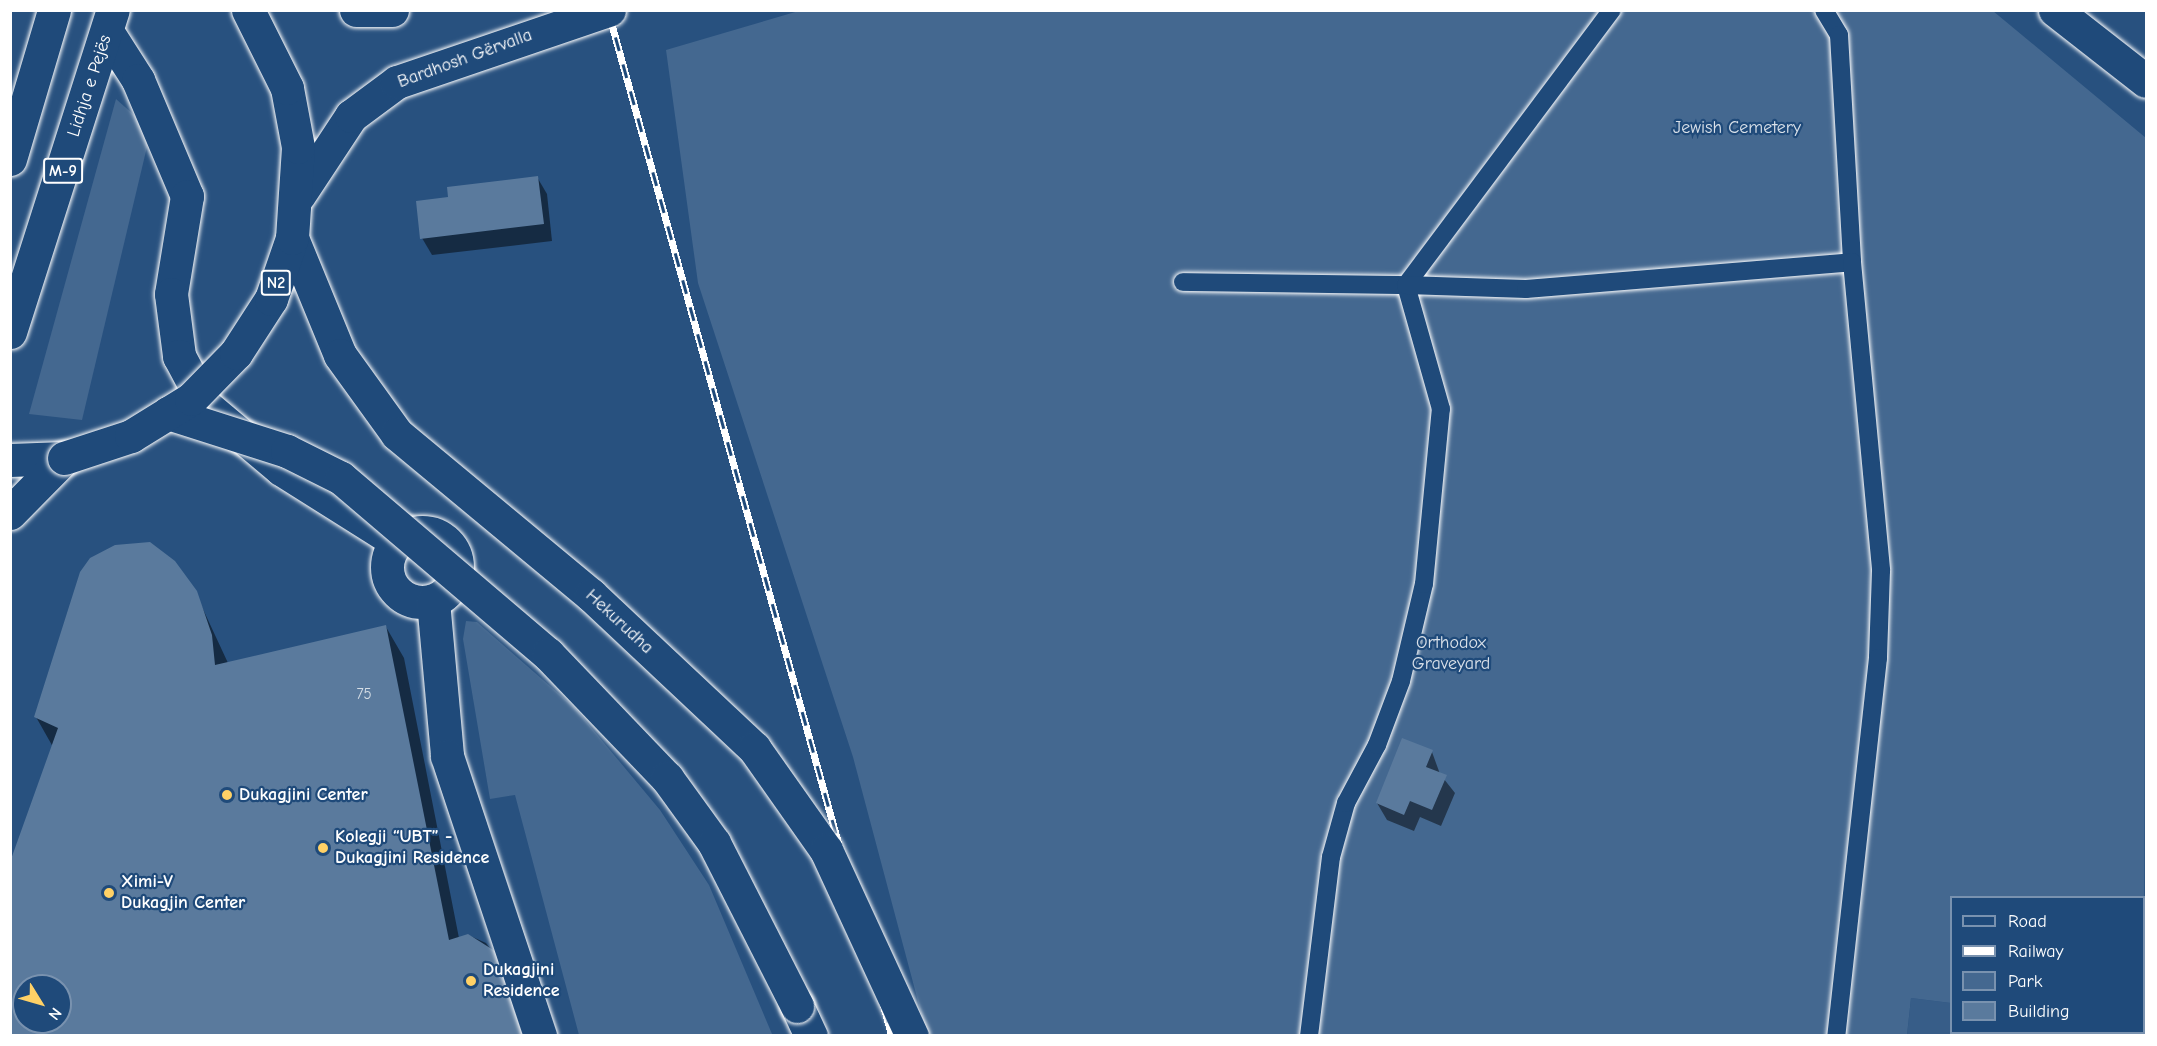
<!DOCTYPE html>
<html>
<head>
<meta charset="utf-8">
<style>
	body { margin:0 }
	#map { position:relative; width:2157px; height:1046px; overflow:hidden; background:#28517f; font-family:"Comic Neue",sans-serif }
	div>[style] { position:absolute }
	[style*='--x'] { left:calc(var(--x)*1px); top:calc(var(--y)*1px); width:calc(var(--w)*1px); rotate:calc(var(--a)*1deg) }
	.built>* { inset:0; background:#375d88 }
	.green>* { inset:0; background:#446890 }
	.shadow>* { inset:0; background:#0007 }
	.building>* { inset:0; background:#5a7a9d }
	.roads { filter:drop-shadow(0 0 2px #fff) drop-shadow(0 0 2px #fff) }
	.lane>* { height:18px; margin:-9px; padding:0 9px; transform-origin:9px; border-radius:9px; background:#1f4a7a }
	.street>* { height:33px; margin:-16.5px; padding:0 16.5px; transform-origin:16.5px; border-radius:16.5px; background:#1f4a7a }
	.street>.ring { margin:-16.5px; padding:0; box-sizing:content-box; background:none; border:33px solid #1f4a7a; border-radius:50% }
	.secondary>* { height:33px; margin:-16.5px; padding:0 16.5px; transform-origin:16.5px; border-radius:16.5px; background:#1f4a7a }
	.highway>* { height:33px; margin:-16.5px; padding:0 16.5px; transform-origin:16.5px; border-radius:16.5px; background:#1f4a7a }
	.rail>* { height:7px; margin-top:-3.5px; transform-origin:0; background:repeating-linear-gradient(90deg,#1f4a7a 0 14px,#fff 0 28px); box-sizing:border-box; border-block:2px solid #fff }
	.bridges { filter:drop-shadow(0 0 2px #fff) drop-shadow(0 0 2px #fff) }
	.secondary-bridge>* { height:33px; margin:-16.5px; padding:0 16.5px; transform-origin:16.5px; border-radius:16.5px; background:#1f4a7a }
	.highway-bridge>* { height:33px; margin:-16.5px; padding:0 16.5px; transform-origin:16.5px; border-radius:16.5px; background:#1f4a7a }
	.dots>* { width:16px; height:16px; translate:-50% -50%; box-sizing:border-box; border:3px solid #1f4a7a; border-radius:50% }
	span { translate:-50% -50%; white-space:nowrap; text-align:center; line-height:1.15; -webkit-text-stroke:4.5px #1f4a7a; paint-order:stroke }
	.number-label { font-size:15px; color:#d6dee6 }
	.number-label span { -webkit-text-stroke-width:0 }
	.shield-label span { padding:2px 4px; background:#1f4a7a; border:2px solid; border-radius:4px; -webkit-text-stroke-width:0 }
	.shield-label { font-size:16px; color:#fff; font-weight:700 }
	.street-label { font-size:18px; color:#fff }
	.park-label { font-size:18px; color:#dae1e9 }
	.poi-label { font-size:18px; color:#fff; font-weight:700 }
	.left { translate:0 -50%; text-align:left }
	.frame { position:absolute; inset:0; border:12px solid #fff; pointer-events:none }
	.legend { position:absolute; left:1950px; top:896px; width:195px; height:138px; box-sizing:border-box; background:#1f4a7a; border:2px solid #7992af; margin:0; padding:8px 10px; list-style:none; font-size:18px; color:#fff }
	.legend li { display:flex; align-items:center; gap:12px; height:30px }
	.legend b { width:30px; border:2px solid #7992af }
	.north { position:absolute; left:12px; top:974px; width:60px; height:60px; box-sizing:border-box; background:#1f4a7a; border:2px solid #7992af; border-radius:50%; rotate:127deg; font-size:16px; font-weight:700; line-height:24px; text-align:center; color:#fff }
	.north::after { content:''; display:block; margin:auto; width:21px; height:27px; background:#ffd166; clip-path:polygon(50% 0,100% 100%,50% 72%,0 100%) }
</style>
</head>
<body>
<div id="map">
	<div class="built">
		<div style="clip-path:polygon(1911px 998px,1951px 1003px,1952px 1032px,2146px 1036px,1907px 1036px)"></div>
	</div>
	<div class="green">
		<div style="clip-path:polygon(802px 10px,1993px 11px,2146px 138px,2144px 1004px,2144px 898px,1952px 898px,1951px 1003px,1911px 998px,1907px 1035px,927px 1035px,853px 757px,698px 283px,666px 50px)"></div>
		<div style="clip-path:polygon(116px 99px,151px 130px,82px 420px,29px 414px)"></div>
		<div style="clip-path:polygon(466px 621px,477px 622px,574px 707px,660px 810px,709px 885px,772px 1034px,579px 1035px,515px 795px,490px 799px,463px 639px)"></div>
	</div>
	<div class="shadow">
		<div style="clip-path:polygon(537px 177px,547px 194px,552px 241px,432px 255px,422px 238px,449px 198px)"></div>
		<div style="clip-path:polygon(evenodd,195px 592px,228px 663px,386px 627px,404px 658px,459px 938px,468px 935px,486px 943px,506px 969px,10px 1036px,53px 747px,36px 717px,195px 592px,24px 986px,60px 986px,60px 1022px,24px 1022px,24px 986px)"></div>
		<div style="clip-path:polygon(1432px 752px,1440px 774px,1455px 793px,1441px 826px,1420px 817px,1414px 831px,1387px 820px,1377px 803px)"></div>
	</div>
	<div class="building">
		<div style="clip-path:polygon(538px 176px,544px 224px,420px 239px,416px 201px,448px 197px,447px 187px)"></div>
		<div style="clip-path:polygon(evenodd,150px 542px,175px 561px,197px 591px,212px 635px,215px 665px,386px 625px,449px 940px,468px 934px,498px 953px,534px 1036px,10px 1036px,10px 862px,58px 728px,34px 717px,80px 572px,90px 558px,115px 545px,150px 542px,24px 986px,60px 986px,60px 1022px,24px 1022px,24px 986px)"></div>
		<div style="clip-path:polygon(1402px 738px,1433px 750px,1426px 767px,1447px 775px,1432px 810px,1410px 801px,1404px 815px,1376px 803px)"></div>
	</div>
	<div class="roads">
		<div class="lane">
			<div style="--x:1824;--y:10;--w:29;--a:59"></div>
			<div style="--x:1839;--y:35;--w:227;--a:86.7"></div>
			<div style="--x:1183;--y:282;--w:223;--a:0.8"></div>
			<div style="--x:1406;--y:285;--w:344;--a:-53.2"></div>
			<div style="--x:1309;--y:1036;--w:180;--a:-83"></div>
			<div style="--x:1331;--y:857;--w:56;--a:-74.5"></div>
			<div style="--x:1346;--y:803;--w:66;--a:-61.9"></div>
			<div style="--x:1377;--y:745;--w:68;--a:-69.4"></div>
			<div style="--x:1401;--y:681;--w:100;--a:-76.7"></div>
			<div style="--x:1424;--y:584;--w:176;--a:-84.5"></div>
			<div style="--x:1441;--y:409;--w:129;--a:-105.8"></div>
			<div style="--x:1406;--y:285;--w:120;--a:1.9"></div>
			<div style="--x:1526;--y:289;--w:327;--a:-4.7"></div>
			<div style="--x:1852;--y:262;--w:310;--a:84.6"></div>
			<div style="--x:1881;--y:571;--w:87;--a:92"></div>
			<div style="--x:1878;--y:658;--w:380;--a:96.3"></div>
		</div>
		<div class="street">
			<div style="--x:2055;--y:10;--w:115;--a:38"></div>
			<div style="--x:108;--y:33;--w:56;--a:57.4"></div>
			<div style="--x:138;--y:80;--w:126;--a:67.1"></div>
			<div style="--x:187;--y:196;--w:99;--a:99.3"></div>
			<div style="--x:171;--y:294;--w:63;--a:82.6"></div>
			<div style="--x:179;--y:356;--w:55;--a:62"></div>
			<div style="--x:205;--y:405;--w:99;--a:40.1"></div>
			<div style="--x:281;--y:469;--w:137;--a:32.2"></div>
			<div class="ring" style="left:387px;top:532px;width:37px;height:37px"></div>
			<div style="--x:433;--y:601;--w:156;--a:84.8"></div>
			<div style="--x:447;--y:756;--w:295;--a:71.6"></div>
		</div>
		<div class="secondary">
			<div style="--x:797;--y:1006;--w:33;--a:65"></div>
		</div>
		<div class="highway">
			<div style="--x:356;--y:10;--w:36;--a:0"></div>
			<div style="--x:10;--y:159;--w:155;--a:-73.5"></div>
			<div style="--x:10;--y:332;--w:338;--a:-72.3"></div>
			<div style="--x:10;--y:460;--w:54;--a:-2.1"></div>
			<div style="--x:10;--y:513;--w:77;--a:-45.5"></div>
		</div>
	</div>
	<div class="rail">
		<div style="--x:608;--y:10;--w:1065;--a:74.53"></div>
	</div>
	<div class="bridges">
		<div class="secondary-bridge">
			<div style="--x:292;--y:238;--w:126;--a:67.7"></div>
			<div style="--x:340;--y:355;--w:97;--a:54.2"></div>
			<div style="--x:397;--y:434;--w:252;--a:39.7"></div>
			<div style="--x:591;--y:595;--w:224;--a:43.2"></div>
			<div style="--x:754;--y:748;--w:125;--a:54.8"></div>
			<div style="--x:826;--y:850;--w:205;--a:65.2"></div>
			<div style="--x:168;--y:413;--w:125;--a:17.7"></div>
			<div style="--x:287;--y:451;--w:60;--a:26.6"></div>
			<div style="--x:341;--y:478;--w:272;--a:40.4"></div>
			<div style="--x:548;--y:654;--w:172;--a:46.2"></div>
			<div style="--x:667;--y:778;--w:80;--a:54.1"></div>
			<div style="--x:714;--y:843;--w:183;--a:63"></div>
		</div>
		<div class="highway-bridge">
			<div style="--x:299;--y:195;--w:95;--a:-56.6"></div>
			<div style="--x:351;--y:116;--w:57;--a:-36.5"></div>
			<div style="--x:397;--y:82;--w:224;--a:-18.8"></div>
			<div style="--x:64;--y:458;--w:71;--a:-18.2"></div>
			<div style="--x:131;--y:436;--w:70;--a:-31.7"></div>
			<div style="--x:191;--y:399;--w:64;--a:-45.6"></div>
			<div style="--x:236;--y:353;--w:64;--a:-57.1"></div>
			<div style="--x:271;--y:299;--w:65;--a:-71"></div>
			<div style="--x:292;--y:238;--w:91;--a:-86.2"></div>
			<div style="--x:298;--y:147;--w:60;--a:-100.6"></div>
			<div style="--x:287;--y:88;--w:87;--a:-116.6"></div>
		</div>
	</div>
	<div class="dots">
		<div style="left:227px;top:795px;background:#ffd166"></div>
		<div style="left:323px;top:848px;background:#ffd166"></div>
		<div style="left:109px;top:893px;background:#ffd166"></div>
		<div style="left:471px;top:981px;background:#ffd166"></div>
	</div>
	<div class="number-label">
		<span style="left:364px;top:695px">75</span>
	</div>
	<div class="shield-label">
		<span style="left:63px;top:171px">M-9</span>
		<span style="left:276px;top:283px">N2</span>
	</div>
	<div class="street-label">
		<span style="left:465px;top:59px;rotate:-20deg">Bardhosh Gërvalla</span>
		<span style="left:90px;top:86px;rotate:-72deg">Lidhja e Pejës</span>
		<span style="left:619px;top:622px;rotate:43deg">Hekurudha</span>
	</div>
	<div class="park-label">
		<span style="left:1737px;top:128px">Jewish Cemetery</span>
		<span style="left:1451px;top:654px">Orthodox<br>Graveyard</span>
	</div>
	<div class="poi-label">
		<span class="left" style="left:239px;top:795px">Dukagjini Center</span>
		<span class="left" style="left:335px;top:848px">Kolegji “UBT” -<br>Dukagjini Residence</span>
		<span class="left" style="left:121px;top:893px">Ximi-V<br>Dukagjin Center</span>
		<span class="left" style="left:483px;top:981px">Dukagjini<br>Residence</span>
	</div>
	<div class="frame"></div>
	<ul class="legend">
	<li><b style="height:8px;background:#1f4a7a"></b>Road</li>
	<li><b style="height:8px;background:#fff"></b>Railway</li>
	<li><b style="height:16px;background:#446890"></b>Park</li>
	<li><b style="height:16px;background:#5a7a9d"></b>Building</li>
	</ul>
	<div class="north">N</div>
</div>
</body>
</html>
